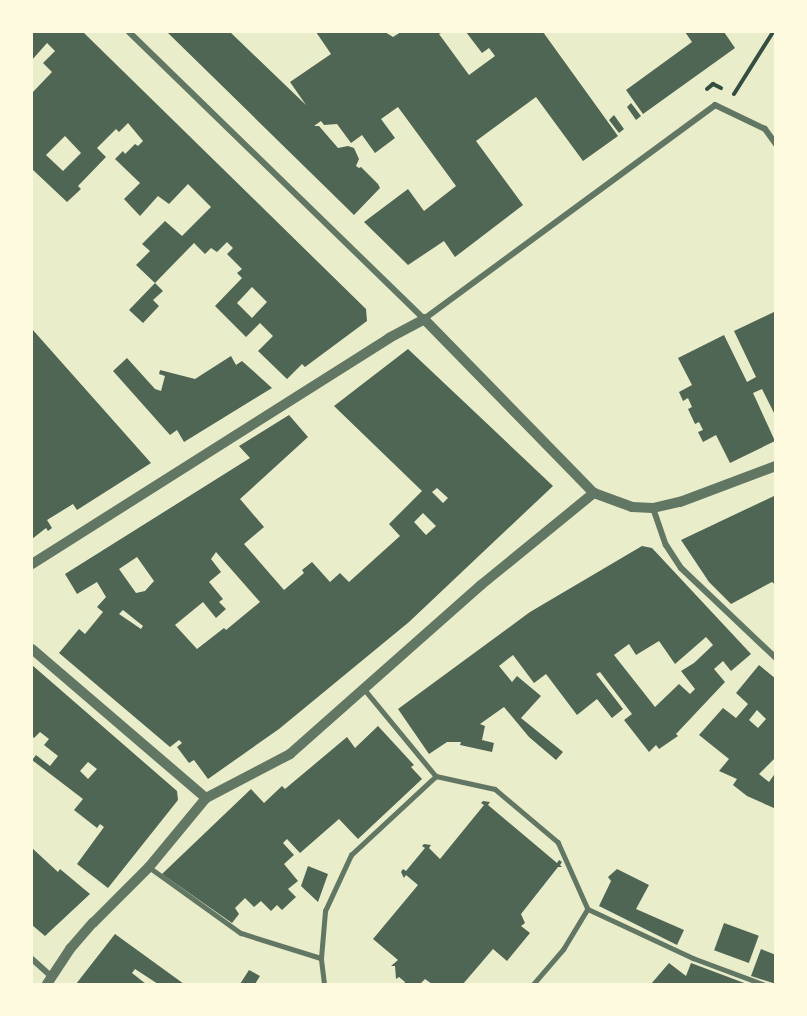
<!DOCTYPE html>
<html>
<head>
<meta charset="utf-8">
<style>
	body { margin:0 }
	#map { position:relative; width:807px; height:1016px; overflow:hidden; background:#e9edc9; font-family:Spectral,serif }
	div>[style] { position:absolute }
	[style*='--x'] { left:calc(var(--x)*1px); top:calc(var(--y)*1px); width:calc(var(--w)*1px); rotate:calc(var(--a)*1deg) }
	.building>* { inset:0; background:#4f6655; transform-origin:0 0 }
	.path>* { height:4px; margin:-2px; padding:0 2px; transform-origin:2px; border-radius:2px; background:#344e41 }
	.service>* { height:4.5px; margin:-2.25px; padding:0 2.25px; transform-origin:2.25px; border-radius:2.25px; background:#617663 }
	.minor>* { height:6px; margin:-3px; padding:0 3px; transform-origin:3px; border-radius:3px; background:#617663 }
	.tertiary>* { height:10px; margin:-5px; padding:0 5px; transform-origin:5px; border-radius:5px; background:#617663 }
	span { translate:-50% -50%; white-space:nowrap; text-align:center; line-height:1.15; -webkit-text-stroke:5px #fefae0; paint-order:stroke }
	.frame { position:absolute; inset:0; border:33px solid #fefae0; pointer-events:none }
</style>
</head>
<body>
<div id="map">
	<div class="building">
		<div style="clip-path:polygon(evenodd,32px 32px,83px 32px,366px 309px,367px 321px,305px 367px,302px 364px,287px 379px,258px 351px,273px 336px,260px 323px,246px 337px,215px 306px,242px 278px,237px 273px,242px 269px,227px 254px,233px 248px,227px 242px,217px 252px,211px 248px,205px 254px,194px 243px,155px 283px,136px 265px,150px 251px,142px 244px,165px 221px,182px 236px,211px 207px,188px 184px,169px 204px,158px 196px,140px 216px,124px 199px,140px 183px,115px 159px,123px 151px,125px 154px,135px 144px,138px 146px,143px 141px,128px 123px,119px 132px,116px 129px,97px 148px,106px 157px,78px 186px,81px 189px,67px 202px,32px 169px,32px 93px,52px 72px,43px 63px,55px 51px,47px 43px,32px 60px,32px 32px,65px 136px,81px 153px,63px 171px,46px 155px,65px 136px,32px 32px,252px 287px,267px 302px,252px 318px,237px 303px,252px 287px)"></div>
		<div style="clip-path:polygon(167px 32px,230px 32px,306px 105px,290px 82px,331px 54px,316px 32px,385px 32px,393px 37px,401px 32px,443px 32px,439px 34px,469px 75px,495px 56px,489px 48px,482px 53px,466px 32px,543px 32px,618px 136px,583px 161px,536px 97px,476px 141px,523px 205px,455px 257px,444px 241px,408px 265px,364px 222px,408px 189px,424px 211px,456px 186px,398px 107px,381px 119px,395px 138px,375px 153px,362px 135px,351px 143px,337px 124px,324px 125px,321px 121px,314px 126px,319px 126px,338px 148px,348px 146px,354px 148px,359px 159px,356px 166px,359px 168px,361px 167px,378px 184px,380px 188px,354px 215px)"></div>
		<div style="clip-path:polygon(685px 32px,724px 32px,735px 48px,643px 114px,626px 90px,692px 42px)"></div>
		<div style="clip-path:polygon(631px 103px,641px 116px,636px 120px,627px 107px)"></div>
		<div style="clip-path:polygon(614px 115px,624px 129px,619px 133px,609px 120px)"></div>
		<div style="clip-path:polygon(155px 283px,163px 291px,153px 300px,159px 306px,143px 323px,129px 310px)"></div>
		<div style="clip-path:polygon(776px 311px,776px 417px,762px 389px,753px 393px,775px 441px,730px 463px,716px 435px,703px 442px,698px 432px,703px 430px,699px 422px,695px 424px,688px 409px,692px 407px,688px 398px,683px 401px,679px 392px,692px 385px,678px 358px,724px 335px,747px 382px,756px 377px,734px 331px)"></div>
		<div style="clip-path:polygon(32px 329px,151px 463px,77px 510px,73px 504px,47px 520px,52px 528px,48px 531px,46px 528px,32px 539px)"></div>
		<div style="clip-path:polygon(evenodd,408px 349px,553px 486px,409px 622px,279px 729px,208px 779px,194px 760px,189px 763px,177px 747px,182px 743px,179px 740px,170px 747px,59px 653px,79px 629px,85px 634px,103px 612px,97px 607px,106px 597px,97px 582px,77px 594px,65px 574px,250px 458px,239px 446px,289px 415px,308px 437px,240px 499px,264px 527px,244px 544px,284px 590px,304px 573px,302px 570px,312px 562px,330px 582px,340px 573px,349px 582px,400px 536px,389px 524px,422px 491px,334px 406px,408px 349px,437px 488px,448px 498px,443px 503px,432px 492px,437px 488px,408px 349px,423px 513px,436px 526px,426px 535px,414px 522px,423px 513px,408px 349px,216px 552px,260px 602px,226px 630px,224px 628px,197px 649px,175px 625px,203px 602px,216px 618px,226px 609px,219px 602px,223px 599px,209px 582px,221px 572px,211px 559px,216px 552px,408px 349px,137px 557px,154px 581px,145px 591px,136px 593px,119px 569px,137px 557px,408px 349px,123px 610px,143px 626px,141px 629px,119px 614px,123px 610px)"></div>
		<div style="clip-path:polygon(231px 356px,236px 365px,242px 361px,272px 388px,184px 442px,177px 430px,170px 435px,113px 371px,127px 358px,155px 389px,161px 391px,165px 376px,159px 374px,160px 370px,195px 379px)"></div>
		<div style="clip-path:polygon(776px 495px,776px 585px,772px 582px,731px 604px,709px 582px,681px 540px)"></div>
		<div style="clip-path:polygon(evenodd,642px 546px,652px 548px,751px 654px,731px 671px,723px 661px,714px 669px,725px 682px,676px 734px,678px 736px,659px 749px,656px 745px,649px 752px,624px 720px,632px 714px,600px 672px,596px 674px,623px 709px,612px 718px,597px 699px,577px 715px,546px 674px,534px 683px,513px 655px,499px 666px,512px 682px,517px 676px,541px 696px,521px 718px,563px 752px,556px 760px,529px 737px,504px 707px,480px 724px,485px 726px,482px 740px,494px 743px,492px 752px,460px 745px,461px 742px,447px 742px,429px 754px,398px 709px,530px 612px,642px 546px,706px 637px,713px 645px,694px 663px,681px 671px,695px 689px,690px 694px,679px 684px,655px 707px,614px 655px,629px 644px,636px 655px,659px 641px,675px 664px,706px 637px)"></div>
		<div style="clip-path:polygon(evenodd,32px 665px,177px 791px,178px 800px,108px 888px,77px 864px,104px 827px,100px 824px,97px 828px,74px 810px,83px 799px,32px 760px,36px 755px,50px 766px,58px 756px,44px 745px,49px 739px,40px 732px,34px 738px,32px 736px,32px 665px,88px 762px,97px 769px,88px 779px,80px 771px,88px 762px)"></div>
		<div style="clip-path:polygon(evenodd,759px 665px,776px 679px,776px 757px,759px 774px,769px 782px,776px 772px,776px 809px,747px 796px,733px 785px,737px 779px,719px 771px,729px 759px,699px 735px,723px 708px,736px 718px,748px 704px,736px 693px,759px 665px,757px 710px,766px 719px,758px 728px,749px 720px,757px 710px)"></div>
		<div style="clip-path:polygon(378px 726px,414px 765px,411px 767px,422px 779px,358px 839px,339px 819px,300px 853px,287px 839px,283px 843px,294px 855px,284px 864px,298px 881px,288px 889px,296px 897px,282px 910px,277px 905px,271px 911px,261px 901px,254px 907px,245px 898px,235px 908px,239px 914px,232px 923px,162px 874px,251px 789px,264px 803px,282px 786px,285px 789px,347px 737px,355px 748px)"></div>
		<div style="clip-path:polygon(483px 801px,490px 802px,488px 805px,557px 863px,559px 860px,562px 862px,560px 865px,562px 867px,558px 867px,521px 914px,525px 923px,521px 926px,530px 933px,507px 961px,493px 949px,463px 984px,432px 984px,425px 979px,420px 984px,404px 984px,405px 982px,399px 977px,396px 979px,395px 966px,391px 966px,398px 960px,373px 939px,418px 885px,406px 875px,404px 878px,401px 872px,403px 869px,406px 871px,425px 848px,422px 846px,424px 844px,431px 845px,429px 848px,440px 859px,484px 805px,481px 803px)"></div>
		<div style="clip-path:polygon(32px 848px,58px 872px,60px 869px,90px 894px,45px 936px,32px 925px)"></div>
		<div style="clip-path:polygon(308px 866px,328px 874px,318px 902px,301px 886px)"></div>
		<div style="clip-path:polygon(617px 869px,649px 885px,636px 909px,684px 930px,677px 945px,599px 906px,611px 881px,608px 877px)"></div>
		<div style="left:724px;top:923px;width:37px;height:29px;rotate:20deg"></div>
		<div style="clip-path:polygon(115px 934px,184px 984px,158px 984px,135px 969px,132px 973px,146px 984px,76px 984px)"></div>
		<div style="clip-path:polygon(761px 949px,776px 955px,776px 984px,751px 976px)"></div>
		<div style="clip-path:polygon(669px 963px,686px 976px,691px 963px,747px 984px,651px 984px)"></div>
		<div style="clip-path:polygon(249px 970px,260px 976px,255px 984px,240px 984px)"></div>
	</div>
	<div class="path">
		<div style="--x:707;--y:89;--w:8;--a:-40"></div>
		<div style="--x:713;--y:84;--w:9;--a:27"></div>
		<div style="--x:734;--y:94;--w:73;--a:-57.8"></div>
	</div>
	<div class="service">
		<div style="--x:365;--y:690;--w:112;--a:50.5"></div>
		<div style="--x:436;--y:776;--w:60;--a:12.4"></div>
		<div style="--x:495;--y:789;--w:82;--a:40.1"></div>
		<div style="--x:558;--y:842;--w:73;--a:65.9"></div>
		<div style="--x:588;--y:909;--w:47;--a:121"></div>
		<div style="--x:564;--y:949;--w:46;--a:130.6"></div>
		<div style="--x:149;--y:867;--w:113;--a:35.7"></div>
		<div style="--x:241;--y:933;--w:84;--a:17.4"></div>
		<div style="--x:588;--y:909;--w:116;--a:25"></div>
		<div style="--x:693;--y:958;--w:75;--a:20.4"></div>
		<div style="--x:324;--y:984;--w:26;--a:-97"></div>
		<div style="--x:321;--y:958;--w:47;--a:-85.1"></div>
		<div style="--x:325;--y:911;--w:62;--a:-65.1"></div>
		<div style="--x:351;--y:855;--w:116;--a:-42.9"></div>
	</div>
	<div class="minor">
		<div style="--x:129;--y:32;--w:412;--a:44.2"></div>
		<div style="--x:424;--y:319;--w:361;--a:-36.3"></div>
		<div style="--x:715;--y:105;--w:55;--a:25.6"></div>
		<div style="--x:765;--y:129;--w:19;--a:54"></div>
		<div style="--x:653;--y:508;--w:39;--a:71"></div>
		<div style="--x:666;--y:545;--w:27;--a:57"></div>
		<div style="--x:681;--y:568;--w:131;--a:43.5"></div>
		<div style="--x:32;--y:959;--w:25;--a:42"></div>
	</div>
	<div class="tertiary">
		<div style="--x:32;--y:564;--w:423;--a:-32.3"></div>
		<div style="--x:389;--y:338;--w:40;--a:-28"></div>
		<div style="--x:424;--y:319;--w:243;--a:45.7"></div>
		<div style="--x:594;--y:493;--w:40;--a:20.2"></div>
		<div style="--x:632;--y:507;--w:21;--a:3"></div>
		<div style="--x:653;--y:508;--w:28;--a:-13"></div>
		<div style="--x:680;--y:502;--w:103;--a:-20.6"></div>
		<div style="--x:32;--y:649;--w:229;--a:40.6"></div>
		<div style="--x:47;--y:984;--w:42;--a:-56.7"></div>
		<div style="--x:70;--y:949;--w:35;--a:-49"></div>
		<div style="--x:93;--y:923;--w:79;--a:-45"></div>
		<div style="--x:149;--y:867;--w:89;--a:-50.4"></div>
		<div style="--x:206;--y:798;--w:95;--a:-27.6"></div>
		<div style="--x:290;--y:754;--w:255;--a:-41.5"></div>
		<div style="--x:481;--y:585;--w:146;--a:-39.2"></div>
	</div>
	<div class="frame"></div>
</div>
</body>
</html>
